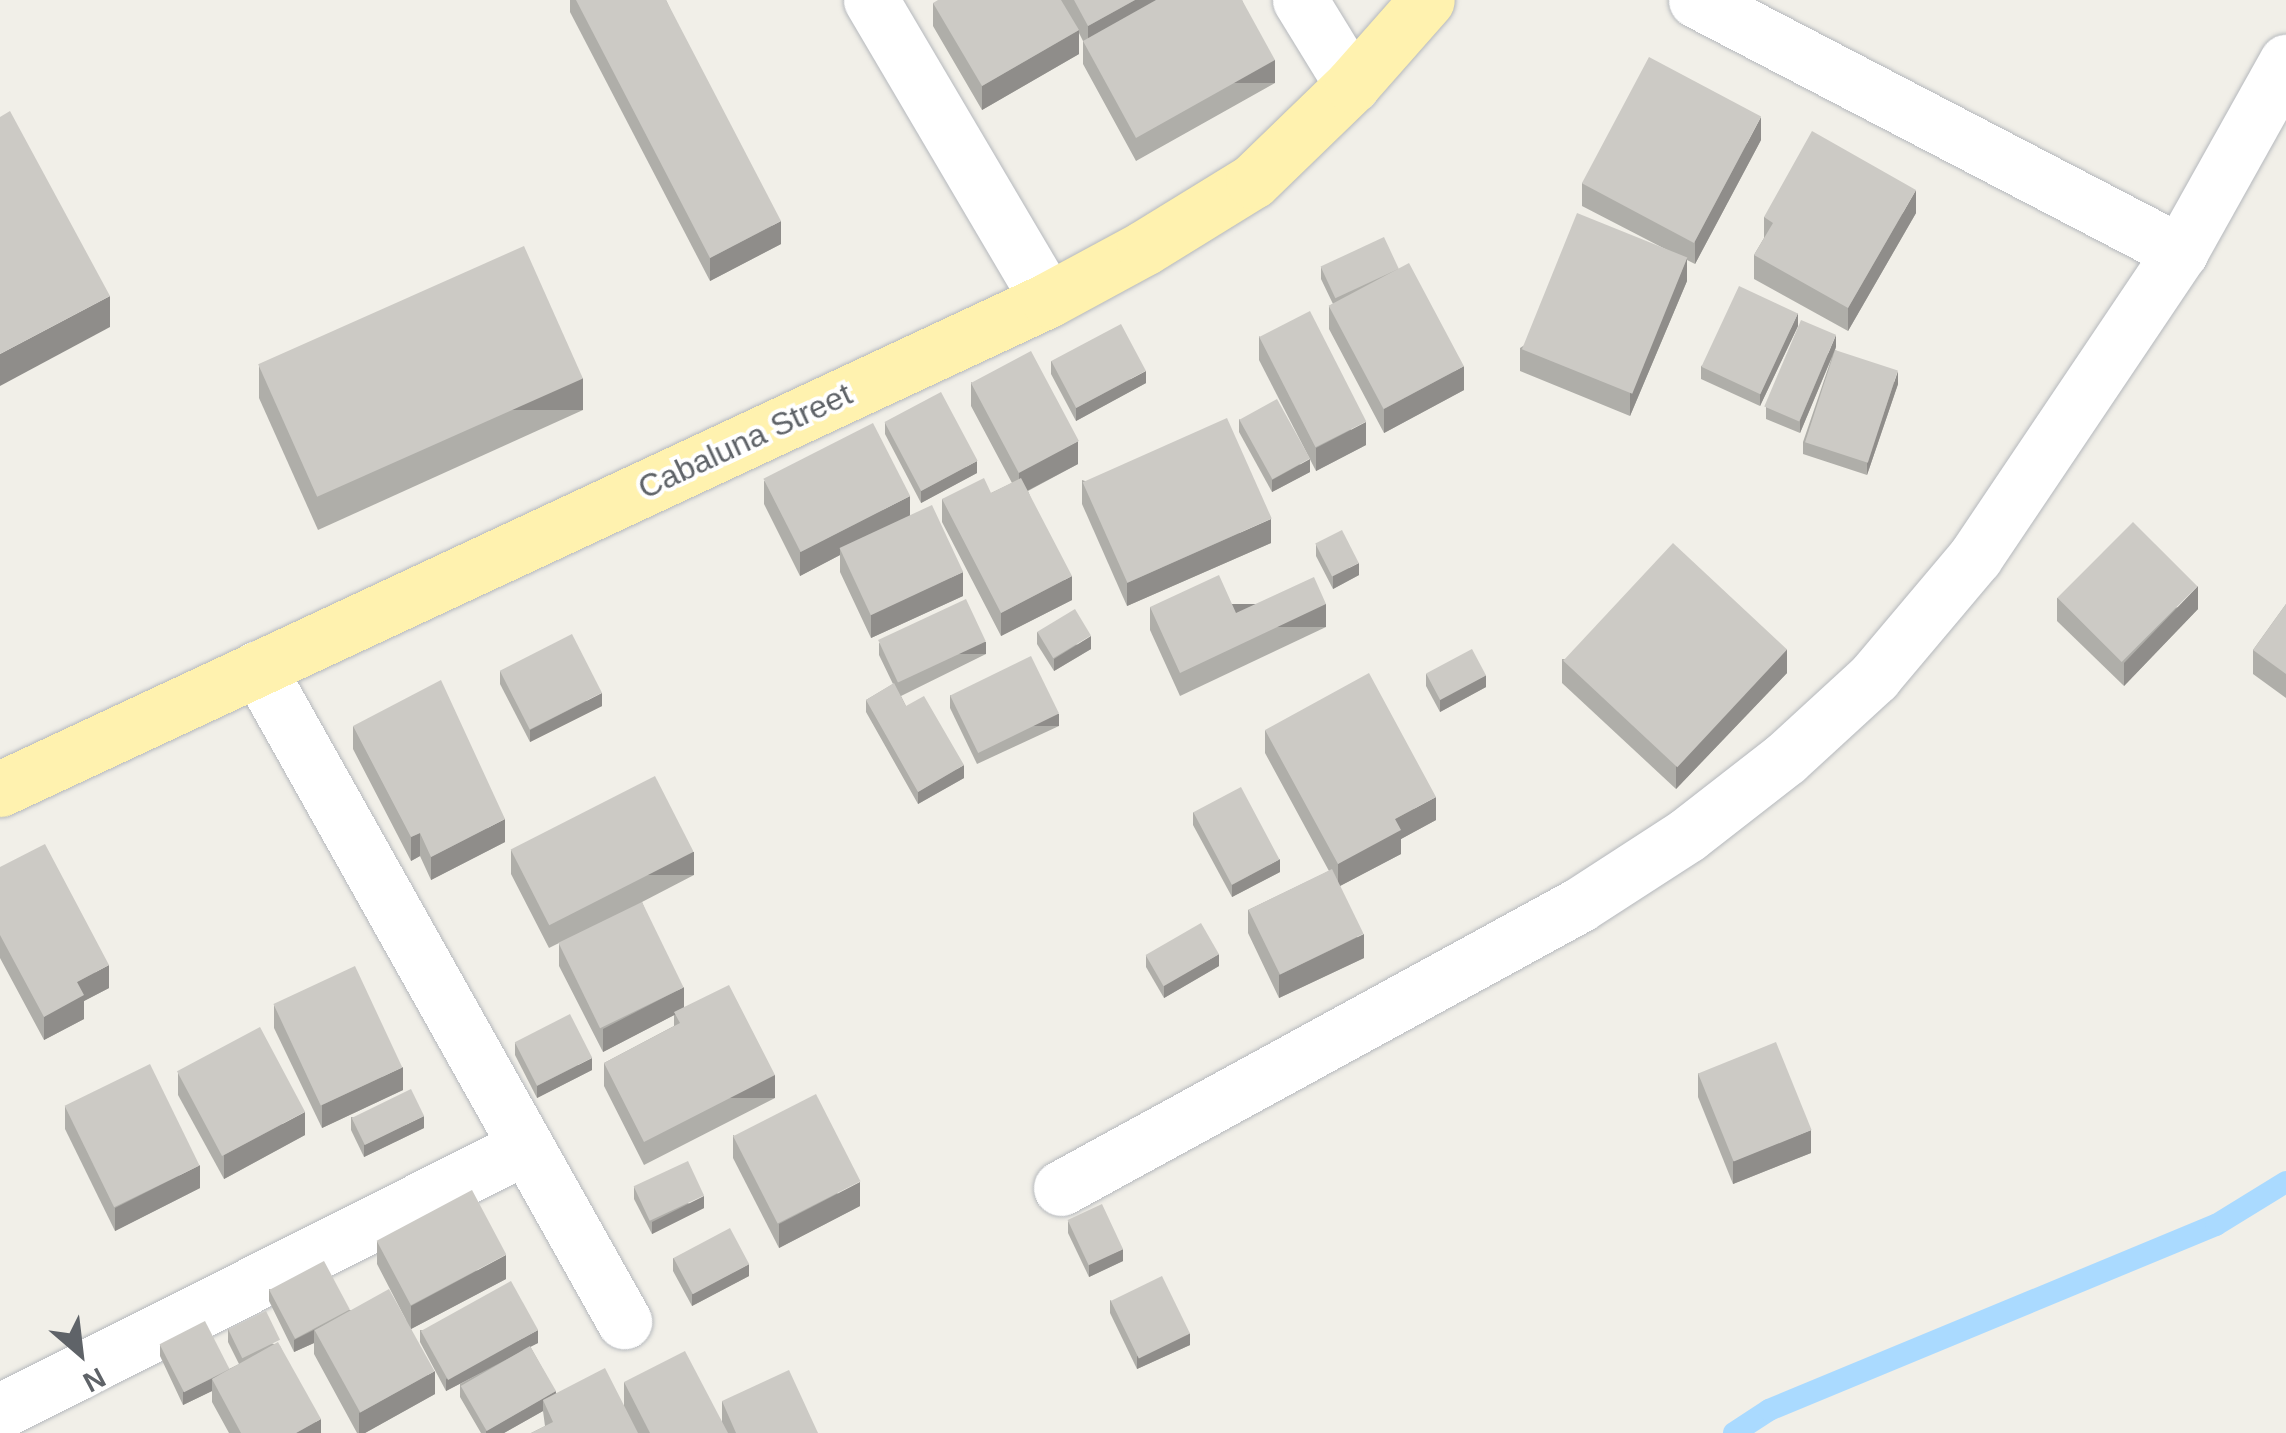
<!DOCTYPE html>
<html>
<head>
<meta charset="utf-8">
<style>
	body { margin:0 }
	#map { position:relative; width:2286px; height:1433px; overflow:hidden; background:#f1efe8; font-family:Arial,sans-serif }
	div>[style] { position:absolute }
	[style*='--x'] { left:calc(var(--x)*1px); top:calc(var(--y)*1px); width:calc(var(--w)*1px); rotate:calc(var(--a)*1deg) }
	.stream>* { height:22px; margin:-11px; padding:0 11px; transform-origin:11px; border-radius:11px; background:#aadaff }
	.roads { filter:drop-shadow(0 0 2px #b5b8bc) drop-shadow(0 0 2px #b5b8bc) }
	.minor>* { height:55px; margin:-27.5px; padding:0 27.5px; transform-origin:27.5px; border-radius:27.5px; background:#fff }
	.major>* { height:55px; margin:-27.5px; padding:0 27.5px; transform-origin:27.5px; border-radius:27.5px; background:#fff2af }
	.wall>* { inset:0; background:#afaea9 }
	.shaded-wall>* { inset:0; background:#8f8d8a; transform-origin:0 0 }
	.building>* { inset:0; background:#cccac5; transform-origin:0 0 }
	span { translate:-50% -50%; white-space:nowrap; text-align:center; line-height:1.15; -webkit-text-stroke:8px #fff; paint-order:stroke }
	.street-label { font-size:32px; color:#5f6368 }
	.north { position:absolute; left:30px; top:1303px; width:100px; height:100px; -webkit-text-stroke:8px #fff; paint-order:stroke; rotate:152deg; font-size:28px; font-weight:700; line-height:40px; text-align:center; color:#5f6368 }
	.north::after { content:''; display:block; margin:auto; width:35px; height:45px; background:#5f6368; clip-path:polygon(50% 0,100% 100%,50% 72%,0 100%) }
</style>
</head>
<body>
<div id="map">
	<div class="stream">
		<div style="--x:1734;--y:1433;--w:42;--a:-33.3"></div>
		<div style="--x:1769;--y:1410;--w:484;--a:-22.5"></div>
		<div style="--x:2216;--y:1225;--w:82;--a:-31.6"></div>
	</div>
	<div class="roads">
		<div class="minor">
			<div style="--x:871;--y:0;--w:348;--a:59.5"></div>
			<div style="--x:1300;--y:0;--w:100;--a:58.5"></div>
			<div style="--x:1696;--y:0;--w:546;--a:27.5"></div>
			<div style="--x:258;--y:668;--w:749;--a:60.73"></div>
			<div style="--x:1061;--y:1188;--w:590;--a:-28.65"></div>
			<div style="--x:1579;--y:905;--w:129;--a:-32.9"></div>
			<div style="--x:1687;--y:835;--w:125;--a:-37.9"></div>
			<div style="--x:1786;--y:758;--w:120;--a:-42.6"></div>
			<div style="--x:1874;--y:677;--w:157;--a:-49.9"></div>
			<div style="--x:1975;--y:557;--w:367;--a:-56.1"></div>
			<div style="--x:2180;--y:252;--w:218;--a:-60.8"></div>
			<div style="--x:0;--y:1411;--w:585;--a:-26.7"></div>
		</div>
		<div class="major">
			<div style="--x:0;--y:789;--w:1156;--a:-25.01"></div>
			<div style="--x:1048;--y:300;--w:109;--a:-28.4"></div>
			<div style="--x:1144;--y:248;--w:128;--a:-31.6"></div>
			<div style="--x:1253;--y:181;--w:138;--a:-44.1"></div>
			<div style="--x:1352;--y:85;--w:113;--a:-48.6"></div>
		</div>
	</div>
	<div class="wall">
		<div style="clip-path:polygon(570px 0,666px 0,781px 244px,710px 281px,570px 12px)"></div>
		<div style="clip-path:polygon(1061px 0,1242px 0,1275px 83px,1136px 161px,1083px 64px,1083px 41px,1079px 33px,1079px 54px,982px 110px,933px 26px,933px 3px)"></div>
		<div style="clip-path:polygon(1761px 140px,1695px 264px,1687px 260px,1687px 281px,1630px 416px,1520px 371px,1520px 348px,1669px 251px,1582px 206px,1582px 183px)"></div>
		<div style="clip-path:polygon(1916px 213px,1848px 331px,1754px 279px,1754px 255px,1764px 238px,1764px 217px)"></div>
		<div style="clip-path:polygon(1321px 267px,1399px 269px,1464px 390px,1384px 433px,1329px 329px,1329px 306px,1333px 304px,1321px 279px)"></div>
		<div style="clip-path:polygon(1798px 326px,1760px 406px,1701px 379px,1701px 366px)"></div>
		<div style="clip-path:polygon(1259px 336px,1366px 445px,1316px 471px,1259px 360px)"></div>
		<div style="clip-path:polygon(1836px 347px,1835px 350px,1898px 384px,1867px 475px,1803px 454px,1803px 442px,1832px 357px,1800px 433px,1766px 419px,1766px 407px)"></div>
		<div style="clip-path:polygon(1051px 361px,1146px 383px,1076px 421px,1051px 374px)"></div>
		<div style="clip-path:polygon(259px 366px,583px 410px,318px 530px,259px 398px)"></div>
		<div style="clip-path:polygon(971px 382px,1078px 464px,1028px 491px,1072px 600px,1001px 636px,942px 522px,942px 499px,991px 493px,1012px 483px,971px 406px)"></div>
		<div style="clip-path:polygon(1239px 419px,1310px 472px,1272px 492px,1239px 432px)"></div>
		<div style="clip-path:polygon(885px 422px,977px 473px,921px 503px,885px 434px)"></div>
		<div style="clip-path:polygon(1082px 480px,1271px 543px,1127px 606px,1082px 504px)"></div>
		<div style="clip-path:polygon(764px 481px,910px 516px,963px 596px,871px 638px,840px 572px,840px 555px,800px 576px,764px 504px)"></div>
		<div style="clip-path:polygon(1316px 544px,1359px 575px,1333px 589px,1316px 556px)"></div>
		<div style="clip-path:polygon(2057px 598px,2198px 609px,2124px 686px,2057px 621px)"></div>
		<div style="clip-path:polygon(2286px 604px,2286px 698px,2253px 674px,2253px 650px)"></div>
		<div style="clip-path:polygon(1150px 607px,1326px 627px,1180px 696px,1150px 630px)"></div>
		<div style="clip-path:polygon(1037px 632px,1091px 649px,1054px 671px,1037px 644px)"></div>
		<div style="clip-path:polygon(879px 643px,986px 654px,901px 696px,906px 706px,964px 778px,918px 804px,866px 712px,866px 700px,893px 684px,879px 655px)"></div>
		<div style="clip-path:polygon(1562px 659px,1787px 673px,1676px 789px,1562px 683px)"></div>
		<div style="clip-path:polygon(500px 671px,602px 706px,530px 742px,500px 684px)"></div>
		<div style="clip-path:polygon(1426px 674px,1486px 687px,1440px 712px,1426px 686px)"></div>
		<div style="clip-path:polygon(950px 695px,1059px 726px,977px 764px,950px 708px)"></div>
		<div style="clip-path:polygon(353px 726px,505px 842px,431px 880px,420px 856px,411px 861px,353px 749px)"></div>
		<div style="clip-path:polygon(1265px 730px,1436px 820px,1401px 839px,1401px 854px,1340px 886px,1364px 958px,1279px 998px,1248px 933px,1248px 910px,1329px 871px,1265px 753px)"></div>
		<div style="clip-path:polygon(1193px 812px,1280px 872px,1232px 897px,1193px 825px)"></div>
		<div style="clip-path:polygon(511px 850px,694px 875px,642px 902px,684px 1007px,775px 1098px,644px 1165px,604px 1086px,604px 1063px,674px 1026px,674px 1015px,603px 1052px,559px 966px,559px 943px,549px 948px,511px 874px)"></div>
		<div style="clip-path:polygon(0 867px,109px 988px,84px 1001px,84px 1019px,44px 1040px,0 958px)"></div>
		<div style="clip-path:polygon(1146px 955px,1219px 966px,1164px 998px,1146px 967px)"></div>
		<div style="clip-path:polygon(274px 1005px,403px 1090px,322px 1128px,274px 1028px)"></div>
		<div style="clip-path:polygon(515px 1043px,592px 1070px,537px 1098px,515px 1055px)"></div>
		<div style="clip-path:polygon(178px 1072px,305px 1135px,224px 1179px,178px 1095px)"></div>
		<div style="clip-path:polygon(1698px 1073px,1811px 1153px,1733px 1184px,1698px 1097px)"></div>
		<div style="clip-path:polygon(65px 1106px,200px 1188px,115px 1231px,65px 1129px)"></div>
		<div style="clip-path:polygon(351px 1117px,424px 1128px,364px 1157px,351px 1130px)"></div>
		<div style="clip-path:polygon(733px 1135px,860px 1206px,779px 1248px,733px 1158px)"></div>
		<div style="clip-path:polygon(634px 1187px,704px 1208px,652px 1234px,634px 1199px)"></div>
		<div style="clip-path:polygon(1068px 1221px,1123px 1261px,1089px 1277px,1068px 1233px)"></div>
		<div style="clip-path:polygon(377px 1241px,506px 1279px,411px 1329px,435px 1394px,365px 1433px,357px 1433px,314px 1354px,314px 1343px,294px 1352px,269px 1301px,269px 1289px,350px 1310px,406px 1320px,377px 1264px)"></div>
		<div style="clip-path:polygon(673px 1258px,749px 1276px,692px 1306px,673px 1271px)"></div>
		<div style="clip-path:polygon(1110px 1300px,1190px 1345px,1137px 1369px,1110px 1313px)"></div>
		<div style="clip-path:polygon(228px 1329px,280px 1346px,321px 1433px,229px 1433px,212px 1402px,212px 1391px,183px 1405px,160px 1356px,160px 1344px,229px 1369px,239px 1364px,228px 1342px)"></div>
		<div style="clip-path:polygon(420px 1330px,538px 1343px,530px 1346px,556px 1393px,624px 1406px,624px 1382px,722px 1422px,722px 1401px,818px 1433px,531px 1433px,545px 1426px,543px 1411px,504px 1433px,481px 1433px,460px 1397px,460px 1384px,488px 1369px,446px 1391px,420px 1342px)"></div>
	</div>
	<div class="shaded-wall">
		<div style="clip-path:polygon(1135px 0,1178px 0,1088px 49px,1088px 26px)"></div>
		<div style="clip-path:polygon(1079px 30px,1079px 54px,982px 110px,982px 86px)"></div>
		<div style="left:1275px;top:60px;width:23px;height:159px;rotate:90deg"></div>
		<div style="clip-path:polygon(1761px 117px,1761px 140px,1695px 264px,1695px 241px)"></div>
		<div style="clip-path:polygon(1916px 190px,1916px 213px,1848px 331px,1848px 308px)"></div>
		<div style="clip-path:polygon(781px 221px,781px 244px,710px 281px,710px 258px)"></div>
		<div style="clip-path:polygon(1687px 258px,1687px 281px,1630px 416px,1630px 393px)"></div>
		<div style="clip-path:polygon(110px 296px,110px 327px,0 386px,0 354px)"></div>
		<div style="clip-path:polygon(1798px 313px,1798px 326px,1760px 406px,1760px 394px)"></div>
		<div style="clip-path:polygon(1836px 335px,1836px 347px,1800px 433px,1800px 420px)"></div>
		<div style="clip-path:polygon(1464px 366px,1464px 390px,1384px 433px,1384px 409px)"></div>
		<div style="clip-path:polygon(1146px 371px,1146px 383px,1076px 421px,1076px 408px)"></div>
		<div style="clip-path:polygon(1898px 371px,1898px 384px,1867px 475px,1867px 462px)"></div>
		<div style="left:583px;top:378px;width:32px;height:291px;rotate:90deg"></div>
		<div style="clip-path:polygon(1366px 422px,1366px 445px,1316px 471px,1316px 448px)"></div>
		<div style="clip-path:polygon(1078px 441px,1078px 464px,1019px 495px,1019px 472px)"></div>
		<div style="clip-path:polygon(1310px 459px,1310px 472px,1272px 492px,1272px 480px)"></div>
		<div style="clip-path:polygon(977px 461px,977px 473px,921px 503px,921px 491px)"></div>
		<div style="clip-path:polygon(910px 496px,910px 519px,840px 549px,840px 555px,800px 576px,800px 552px)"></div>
		<div style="clip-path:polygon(1271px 519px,1271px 543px,1127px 606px,1127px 583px)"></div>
		<div style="clip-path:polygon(1359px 563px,1359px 575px,1333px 589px,1333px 576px)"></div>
		<div style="clip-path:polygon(963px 572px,963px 596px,871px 638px,871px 614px)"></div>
		<div style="clip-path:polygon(1072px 576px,1072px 600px,1001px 636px,1001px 613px)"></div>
		<div style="clip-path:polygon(2198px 586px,2198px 609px,2124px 686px,2124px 663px)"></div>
		<div style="left:1326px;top:604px;width:23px;height:161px;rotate:90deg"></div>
		<div style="clip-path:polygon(1091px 636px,1091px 649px,1054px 671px,1054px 659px)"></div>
		<div style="left:986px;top:642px;width:12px;height:96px;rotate:90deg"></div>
		<div style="clip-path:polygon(1787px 649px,1787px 673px,1676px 789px,1676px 766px)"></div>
		<div style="clip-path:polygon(1486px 675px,1486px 687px,1440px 712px,1440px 699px)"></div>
		<div style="clip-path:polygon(602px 693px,602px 706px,530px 742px,530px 730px)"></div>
		<div style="left:1059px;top:714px;width:12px;height:90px;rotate:90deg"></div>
		<div style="clip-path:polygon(964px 765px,964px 778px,918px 804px,918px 792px)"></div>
		<div style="clip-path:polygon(1436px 797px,1436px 820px,1401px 839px,1401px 854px,1338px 887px,1338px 864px,1395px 819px)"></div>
		<div style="clip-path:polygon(505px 819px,505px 842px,431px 880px,431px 857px)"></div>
		<div style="clip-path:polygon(420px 833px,420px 856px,411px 861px,411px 837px)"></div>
		<div style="left:694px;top:852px;width:23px;height:162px;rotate:90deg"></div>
		<div style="clip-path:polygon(1280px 859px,1280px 872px,1232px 897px,1232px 885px)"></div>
		<div style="clip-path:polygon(1364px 934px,1364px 958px,1279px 998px,1279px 975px)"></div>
		<div style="clip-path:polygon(1219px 954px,1219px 966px,1164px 998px,1164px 985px)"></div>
		<div style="clip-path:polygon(109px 965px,109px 988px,84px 1001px,84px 1019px,44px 1040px,44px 1017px,77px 982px)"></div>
		<div style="clip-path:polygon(684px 987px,684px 1010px,603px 1052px,603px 1029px)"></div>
		<div style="clip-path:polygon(592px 1058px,592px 1070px,537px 1098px,537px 1086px)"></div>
		<div style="clip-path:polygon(403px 1067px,403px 1090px,322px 1128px,322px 1105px)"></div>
		<div style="left:775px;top:1075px;width:23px;height:147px;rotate:90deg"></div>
		<div style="clip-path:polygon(305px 1112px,305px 1135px,224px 1179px,224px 1155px)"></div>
		<div style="clip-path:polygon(424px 1116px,424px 1128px,364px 1157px,364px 1145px)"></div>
		<div style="clip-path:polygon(1811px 1130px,1811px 1153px,1733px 1184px,1733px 1161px)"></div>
		<div style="clip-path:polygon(200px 1165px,200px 1188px,115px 1231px,115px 1208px)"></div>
		<div style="clip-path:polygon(860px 1182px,860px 1206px,779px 1248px,779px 1224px)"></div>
		<div style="clip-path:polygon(704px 1196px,704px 1208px,652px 1234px,652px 1222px)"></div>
		<div style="clip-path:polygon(1123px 1249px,1123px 1261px,1089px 1277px,1089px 1264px)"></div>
		<div style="clip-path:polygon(506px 1255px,506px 1279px,411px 1329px,411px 1306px)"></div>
		<div style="clip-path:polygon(749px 1264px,749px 1276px,692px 1306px,692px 1294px)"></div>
		<div style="clip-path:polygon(351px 1311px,314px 1330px,314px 1343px,294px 1352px,294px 1340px)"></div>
		<div style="clip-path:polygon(538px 1330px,538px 1343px,446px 1391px,446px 1379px)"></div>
		<div style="clip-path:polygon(1190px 1333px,1190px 1345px,1137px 1369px,1137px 1356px)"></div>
		<div style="clip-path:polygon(230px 1370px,212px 1379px,212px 1391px,183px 1405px,183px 1392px)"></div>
		<div style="clip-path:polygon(435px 1371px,435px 1394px,365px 1433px,359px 1433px,359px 1413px)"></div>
		<div style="clip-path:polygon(556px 1391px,556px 1403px,543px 1400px,543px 1411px,504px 1433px,486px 1433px,486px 1431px)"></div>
		<div style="clip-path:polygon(321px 1419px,321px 1433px,296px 1433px)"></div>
	</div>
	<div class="building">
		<div style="clip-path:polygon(576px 0,666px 0,781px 221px,710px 258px)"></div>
		<div style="clip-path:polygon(938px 0,1061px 0,1079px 30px,982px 86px,933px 3px)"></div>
		<div style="clip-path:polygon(1074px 0,1135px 0,1088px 26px)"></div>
		<div style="clip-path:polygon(1156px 0,1242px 0,1275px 60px,1136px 138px,1083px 41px)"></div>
		<div style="left:1649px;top:57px;width:127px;height:143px;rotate:28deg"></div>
		<div style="clip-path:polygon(10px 111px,110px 296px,0 354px,0 117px)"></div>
		<div style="clip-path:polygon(1812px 131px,1916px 190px,1848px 308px,1754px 255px,1773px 223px,1764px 217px)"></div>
		<div style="left:1577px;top:213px;width:119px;height:147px;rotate:22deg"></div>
		<div style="left:1384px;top:237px;width:35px;height:70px;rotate:65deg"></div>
		<div style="left:524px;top:246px;width:145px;height:291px;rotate:66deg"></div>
		<div style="left:1409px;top:263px;width:117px;height:91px;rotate:62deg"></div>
		<div style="left:1739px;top:286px;width:65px;height:89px;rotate:25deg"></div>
		<div style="left:1310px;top:311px;width:124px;height:57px;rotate:63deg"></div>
		<div style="left:1801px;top:320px;width:38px;height:94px;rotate:23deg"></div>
		<div style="left:1121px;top:324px;width:53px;height:79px;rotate:62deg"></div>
		<div style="left:1835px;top:350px;width:66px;height:97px;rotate:18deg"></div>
		<div style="left:1031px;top:351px;width:102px;height:68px;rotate:62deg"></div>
		<div style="left:941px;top:392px;width:78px;height:64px;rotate:62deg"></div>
		<div style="left:1277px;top:399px;width:68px;height:43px;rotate:61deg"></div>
		<div style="left:1227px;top:418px;width:110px;height:158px;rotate:66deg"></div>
		<div style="left:873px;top:423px;width:82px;height:123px;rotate:63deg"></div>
		<div style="clip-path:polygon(984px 478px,991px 493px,1021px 478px,1072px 576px,1001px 613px,942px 499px)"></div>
		<div style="left:932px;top:505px;width:74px;height:102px;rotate:65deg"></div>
		<div style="left:2133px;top:522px;width:91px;height:107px;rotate:45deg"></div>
		<div style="left:1342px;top:530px;width:37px;height:30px;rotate:63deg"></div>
		<div style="left:1673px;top:543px;width:156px;height:161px;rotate:43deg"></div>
		<div style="clip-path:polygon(1219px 575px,1236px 613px,1314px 577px,1326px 604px,1180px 673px,1150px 607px)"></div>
		<div style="left:966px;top:599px;width:47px;height:97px;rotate:65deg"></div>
		<div style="clip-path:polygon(2286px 604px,2286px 674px,2253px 650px)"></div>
		<div style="left:1075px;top:609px;width:31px;height:44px;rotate:59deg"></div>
		<div style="left:572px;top:634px;width:66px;height:81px;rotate:63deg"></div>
		<div style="left:1472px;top:649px;width:30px;height:52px;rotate:62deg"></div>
		<div style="left:1031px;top:656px;width:64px;height:90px;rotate:64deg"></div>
		<div style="clip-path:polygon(1369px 673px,1436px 797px,1395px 819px,1401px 830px,1338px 864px,1265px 730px)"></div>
		<div style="clip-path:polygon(441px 680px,505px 819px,431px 857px,420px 833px,411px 837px,353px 726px)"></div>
		<div style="clip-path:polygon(894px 683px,906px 706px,924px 696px,964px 765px,918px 792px,866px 700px)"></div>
		<div style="left:655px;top:776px;width:85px;height:162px;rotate:63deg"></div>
		<div style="left:1241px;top:787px;width:82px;height:54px;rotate:62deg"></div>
		<div style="clip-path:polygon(45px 844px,109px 965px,77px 982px,84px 995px,44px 1017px,0 935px,0 867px)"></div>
		<div style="left:1332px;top:869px;width:72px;height:93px;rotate:64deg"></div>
		<div style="left:642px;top:902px;width:95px;height:93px;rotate:64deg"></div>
		<div style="left:1201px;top:923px;width:36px;height:64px;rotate:60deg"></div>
		<div style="left:355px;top:966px;width:112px;height:90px;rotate:65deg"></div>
		<div style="clip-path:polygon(729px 985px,775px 1075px,644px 1142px,604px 1063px,680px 1023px,674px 1012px)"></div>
		<div style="left:570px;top:1014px;width:49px;height:62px;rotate:63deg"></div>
		<div style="left:260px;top:1027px;width:96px;height:94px;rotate:62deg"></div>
		<div style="left:1776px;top:1042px;width:95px;height:84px;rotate:68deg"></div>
		<div style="left:150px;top:1064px;width:113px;height:95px;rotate:64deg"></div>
		<div style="left:411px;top:1089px;width:30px;height:66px;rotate:64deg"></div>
		<div style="left:816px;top:1094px;width:98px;height:93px;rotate:63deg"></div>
		<div style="left:688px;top:1161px;width:38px;height:60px;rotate:65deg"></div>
		<div style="left:472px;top:1190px;width:73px;height:108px;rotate:62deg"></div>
		<div style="left:1102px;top:1204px;width:50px;height:38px;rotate:65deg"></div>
		<div style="left:730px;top:1228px;width:41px;height:64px;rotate:62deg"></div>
		<div style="left:324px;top:1261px;width:55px;height:62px;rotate:62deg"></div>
		<div style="left:1162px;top:1276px;width:64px;height:57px;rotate:64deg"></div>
		<div style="left:511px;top:1281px;width:56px;height:103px;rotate:61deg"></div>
		<div style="left:389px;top:1289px;width:94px;height:85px;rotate:61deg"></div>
		<div style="left:266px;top:1311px;width:32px;height:42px;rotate:64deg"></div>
		<div style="left:205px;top:1321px;width:54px;height:51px;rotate:63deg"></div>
		<div style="clip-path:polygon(278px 1342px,321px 1419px,296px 1433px,241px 1433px,212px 1379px)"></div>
		<div style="left:530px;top:1346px;width:52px;height:80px;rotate:60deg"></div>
		<div style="clip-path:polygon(685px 1351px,728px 1433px,650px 1433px,624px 1382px)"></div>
		<div style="clip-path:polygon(605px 1368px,638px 1433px,531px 1433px,553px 1422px,543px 1400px)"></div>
		<div style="clip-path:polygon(789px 1370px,818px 1433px,736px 1433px,722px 1401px)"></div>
	</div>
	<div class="street-label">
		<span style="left:745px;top:441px;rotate:-25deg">Cabaluna Street</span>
	</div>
	<div class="north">N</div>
</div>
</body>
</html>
